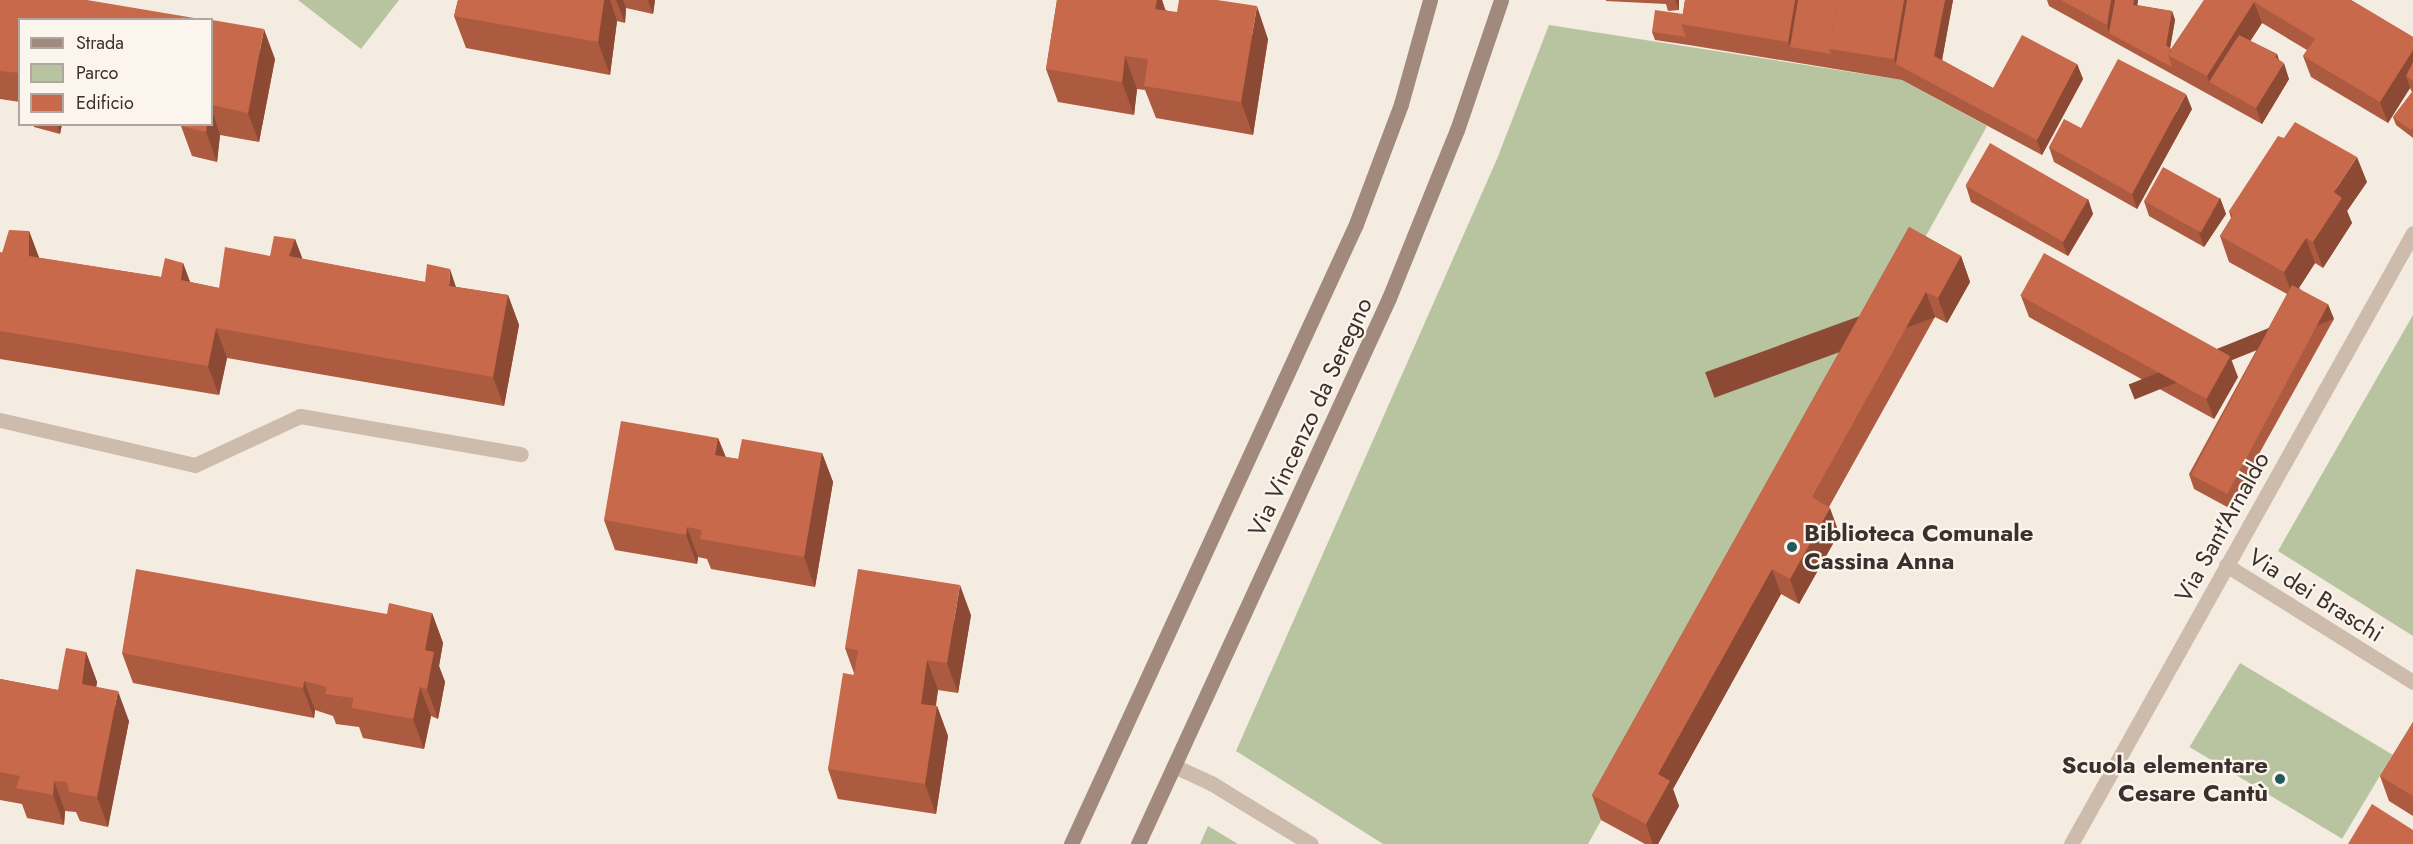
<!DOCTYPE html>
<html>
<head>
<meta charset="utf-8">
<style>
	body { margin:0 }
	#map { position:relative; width:2413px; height:844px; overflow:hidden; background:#f4ebe1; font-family:Jost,sans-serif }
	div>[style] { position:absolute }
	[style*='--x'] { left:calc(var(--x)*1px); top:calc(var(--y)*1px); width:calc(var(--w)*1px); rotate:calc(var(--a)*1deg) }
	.green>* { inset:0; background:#b8c4a0; transform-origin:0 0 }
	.minor>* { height:15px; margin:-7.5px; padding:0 7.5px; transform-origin:7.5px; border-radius:7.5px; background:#cdbbac }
	.secondary>* { height:15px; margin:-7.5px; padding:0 7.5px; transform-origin:7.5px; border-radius:7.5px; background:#a18a7d }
	.wall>* { inset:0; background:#ac5a40 }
	.shaded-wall>* { inset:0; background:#8c4a34; transform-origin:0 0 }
	.building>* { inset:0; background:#c8694b; transform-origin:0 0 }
	.dots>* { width:16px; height:16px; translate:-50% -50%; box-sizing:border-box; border:3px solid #fbf5ee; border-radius:50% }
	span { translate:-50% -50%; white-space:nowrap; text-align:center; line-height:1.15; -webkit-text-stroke:4.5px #fbf5ee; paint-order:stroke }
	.street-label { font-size:24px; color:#3b302b }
	.poi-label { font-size:24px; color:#3b302b; font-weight:700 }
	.left { translate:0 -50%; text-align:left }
	.right { translate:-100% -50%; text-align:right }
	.legend { position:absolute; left:18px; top:18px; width:195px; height:108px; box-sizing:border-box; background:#fbf5ee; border:2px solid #aea6a0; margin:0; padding:8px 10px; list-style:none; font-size:18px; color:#3b302b }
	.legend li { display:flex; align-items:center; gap:12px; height:30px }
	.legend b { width:30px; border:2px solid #aea6a0 }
</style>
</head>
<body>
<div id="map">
	<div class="green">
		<div style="clip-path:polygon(298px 0,399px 0,361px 49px)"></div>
		<div style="clip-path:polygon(1549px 25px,1902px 80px,1987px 126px,1588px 844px,1383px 844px,1236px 751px,1497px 159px)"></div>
		<div style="clip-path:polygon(2413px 315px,2413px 636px,2278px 551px)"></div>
		<div style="left:2240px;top:663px;width:178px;height:98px;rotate:31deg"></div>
		<div style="clip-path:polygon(1208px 826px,1238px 844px,1200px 844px)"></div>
	</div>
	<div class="minor">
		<div style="--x:0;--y:420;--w:200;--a:13"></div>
		<div style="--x:195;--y:465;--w:116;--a:-25"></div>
		<div style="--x:300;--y:416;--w:224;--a:9.8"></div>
		<div style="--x:2226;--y:565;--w:221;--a:32"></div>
		<div style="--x:1174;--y:766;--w:41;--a:24.7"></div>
		<div style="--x:1211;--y:783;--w:117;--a:31.4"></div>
		<div style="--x:2071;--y:844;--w:700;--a:-60.76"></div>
	</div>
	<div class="secondary">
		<div style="--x:1071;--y:844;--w:682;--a:-65.31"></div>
		<div style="--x:1356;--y:224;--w:128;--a:-69.4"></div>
		<div style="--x:1401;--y:104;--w:108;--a:-74.4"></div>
		<div style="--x:1138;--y:844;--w:601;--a:-65.31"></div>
		<div style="--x:1389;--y:298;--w:181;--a:-68"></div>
		<div style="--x:1457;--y:130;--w:137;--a:-71.3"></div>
	</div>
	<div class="wall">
		<div style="clip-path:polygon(0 0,20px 20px,20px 102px,0 99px)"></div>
		<div style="clip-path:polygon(458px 0,655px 0,653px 14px,626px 8px,625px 23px,617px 21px,610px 75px,466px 48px,454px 16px)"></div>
		<div style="clip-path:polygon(1057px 0,1162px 0,1165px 10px,1268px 39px,1253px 135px,1156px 118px,1145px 90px,1137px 89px,1134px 115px,1058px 102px,1046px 69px)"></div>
		<div style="clip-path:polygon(1606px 0,1679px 0,1679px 10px,1668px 11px,1666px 4px,1606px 1px)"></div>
		<div style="clip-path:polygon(1685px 0,1953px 0,1942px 60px,1993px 88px,2077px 64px,2083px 79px,2042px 155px,1902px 80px,1689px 45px,1655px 40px,1652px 32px,1683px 14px)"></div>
		<div style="clip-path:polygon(2047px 0,2138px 0,2137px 5px,2172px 11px,2175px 20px,2170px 48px,2171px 49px,2204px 0,2351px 0,2413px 37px,2413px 138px,2396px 125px,2393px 117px,2412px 92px,2410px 88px,2388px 123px,2311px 77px,2303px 56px,2307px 50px,2262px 23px,2250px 41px,2277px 54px,2279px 60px,2289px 79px,2262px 124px,2049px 6px)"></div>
		<div style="clip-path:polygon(212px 20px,275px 59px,259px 142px,220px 135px,217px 162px,192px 156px,181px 126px,171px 124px,212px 124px)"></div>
		<div style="clip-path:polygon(2192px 109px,2137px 209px,2054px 162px,2049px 147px)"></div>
		<div style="clip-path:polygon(33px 124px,62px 124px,60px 134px,34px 127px)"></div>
		<div style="clip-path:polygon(2367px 182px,2347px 211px,2352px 223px,2323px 268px,2315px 263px,2299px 288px,2334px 319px,2229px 508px,2194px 489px,2189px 474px,2287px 294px,2229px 262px,2220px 236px,2231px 218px,2229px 211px)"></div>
		<div style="clip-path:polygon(1966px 186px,2088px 199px,2093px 214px,2068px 256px,1971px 202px)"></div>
		<div style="clip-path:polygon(2220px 198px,2226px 214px,2204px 247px,2149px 216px,2144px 201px)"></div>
		<div style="clip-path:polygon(1909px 227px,1961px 256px,1970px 282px,1947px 323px,1935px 317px,1829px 507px,1839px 533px,1799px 604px,1781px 594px,1673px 789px,1679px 806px,1658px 844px,1645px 844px,1601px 820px,1592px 795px)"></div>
		<div style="clip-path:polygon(29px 231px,39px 258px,161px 277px,183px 263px,190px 282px,219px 288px,270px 256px,295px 239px,302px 259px,425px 282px,508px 295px,519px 325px,504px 406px,227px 358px,219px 395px,0 359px,0 252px,2px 253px)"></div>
		<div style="clip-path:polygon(2021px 296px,2238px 377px,2214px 419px,2029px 317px)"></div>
		<div style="clip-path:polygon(718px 438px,726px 457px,738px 459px,822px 453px,833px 482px,815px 587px,711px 569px,707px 559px,698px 557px,697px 564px,615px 550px,604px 520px)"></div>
		<div style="clip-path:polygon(432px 613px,443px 643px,439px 666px,445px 682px,438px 719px,431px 716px,424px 749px,363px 738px,359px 727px,336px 724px,333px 716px,315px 710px,314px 718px,133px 683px,122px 653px,387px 614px)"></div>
		<div style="clip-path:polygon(971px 615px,958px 693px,938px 690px,936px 706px,937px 706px,948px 736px,936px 814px,838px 799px,828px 769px,854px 673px,845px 648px)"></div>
		<div style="clip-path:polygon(86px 652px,97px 682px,96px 687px,129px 721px,108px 827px,80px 821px,76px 812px,65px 811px,64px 825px,27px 818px,22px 804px,0 800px,0 679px,58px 690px)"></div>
		<div style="clip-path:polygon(2413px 722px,2413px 816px,2389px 801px,2380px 776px)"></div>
	</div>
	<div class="shaded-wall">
		<div style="clip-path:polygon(604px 0,610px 0,617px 21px,610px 75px,598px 42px)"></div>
		<div style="clip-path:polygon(616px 0,623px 0,626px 8px,625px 23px)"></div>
		<div style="clip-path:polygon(648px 0,655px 0,653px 14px)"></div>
		<div style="clip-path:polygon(1157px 0,1162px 0,1170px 23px,1155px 9px)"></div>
		<div style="clip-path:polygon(1675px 0,1679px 0,1679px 10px)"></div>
		<div style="clip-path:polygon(1795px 0,1806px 0,1790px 47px,1788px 42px)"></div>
		<div style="clip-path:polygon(1904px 0,1915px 0,1896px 64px,1894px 59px)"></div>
		<div style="clip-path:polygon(1945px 0,1953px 0,1940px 71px,1934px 56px)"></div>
		<div style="clip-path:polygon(2111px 0,2119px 0,2109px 33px,2107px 25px)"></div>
		<div style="clip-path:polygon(2134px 0,2138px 0,2136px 13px,2133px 5px)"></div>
		<div style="clip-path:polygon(2254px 2px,2262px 23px,2220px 88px,2209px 82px,2207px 76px)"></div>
		<div style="clip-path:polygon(1257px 6px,1268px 39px,1253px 135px,1241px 102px)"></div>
		<div style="clip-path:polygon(2172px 11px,2175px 20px,2169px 54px,2166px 45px)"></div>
		<div style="clip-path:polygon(264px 29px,275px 59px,259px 142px,248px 113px)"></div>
		<div style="clip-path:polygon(2413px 50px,2413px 81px,2406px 76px,2410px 88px,2388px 123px,2380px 102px)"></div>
		<div style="clip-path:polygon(2277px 54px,2281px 67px,2284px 63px,2289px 79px,2262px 124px,2256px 108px)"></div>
		<div style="clip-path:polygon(1125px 56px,1137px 89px,1134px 115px,1122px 82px)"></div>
		<div style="clip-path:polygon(2077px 64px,2083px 79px,2042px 155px,2037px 140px)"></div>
		<div style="clip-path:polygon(2186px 94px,2192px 109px,2137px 209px,2132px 194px)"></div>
		<div style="clip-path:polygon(212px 110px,220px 135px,217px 162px,206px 132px,207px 124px,212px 124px)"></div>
		<div style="clip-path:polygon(57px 124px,62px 124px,60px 134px)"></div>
		<div style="clip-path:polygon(2357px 157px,2367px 182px,2347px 211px,2352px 223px,2323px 268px,2313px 242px,2334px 192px)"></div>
		<div style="clip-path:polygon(2220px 198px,2226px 214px,2204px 247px,2199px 232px)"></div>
		<div style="clip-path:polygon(2088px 199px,2093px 214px,2068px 256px,2062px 241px)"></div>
		<div style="clip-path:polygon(29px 231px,40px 260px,29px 256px)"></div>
		<div style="clip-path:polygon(2306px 238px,2315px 263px,2293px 297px,2284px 272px)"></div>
		<div style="clip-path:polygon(295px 239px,306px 268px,289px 256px)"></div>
		<div style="clip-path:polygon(1961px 256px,1970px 282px,1947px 323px,1938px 298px)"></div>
		<div style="clip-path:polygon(183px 263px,194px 293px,181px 280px)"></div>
		<div style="clip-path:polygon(450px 269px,460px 299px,449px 286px)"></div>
		<div style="left:1926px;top:292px;width:27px;height:235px;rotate:70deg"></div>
		<div style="clip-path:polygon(508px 295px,519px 325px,504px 406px,493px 377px)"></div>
		<div style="left:2328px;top:304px;width:16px;height:215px;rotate:68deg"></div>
		<div style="clip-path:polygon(216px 328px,227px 358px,219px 395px,208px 366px)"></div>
		<div style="clip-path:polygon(2230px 356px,2238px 377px,2214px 419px,2206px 398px)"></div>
		<div style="clip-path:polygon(718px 438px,729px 467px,715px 455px)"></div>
		<div style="clip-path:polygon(822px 453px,833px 482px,815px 587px,804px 557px)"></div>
		<div style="clip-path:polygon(1830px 508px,1839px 533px,1799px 604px,1790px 579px)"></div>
		<div style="clip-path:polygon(687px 527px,698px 557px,697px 564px,686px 535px)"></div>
		<div style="clip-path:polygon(1772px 569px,1781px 594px,1673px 789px,1679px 806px,1658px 844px,1653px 844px,1646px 824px,1658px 774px)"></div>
		<div style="clip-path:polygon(960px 585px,971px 615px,958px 693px,947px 663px)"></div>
		<div style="clip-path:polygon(432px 613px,443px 643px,439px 666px,445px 682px,438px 719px,427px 689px,425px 650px)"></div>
		<div style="clip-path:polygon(86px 652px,97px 682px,92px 714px,82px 684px)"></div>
		<div style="clip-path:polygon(927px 660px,938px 690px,931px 733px,921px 704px)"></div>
		<div style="clip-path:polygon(304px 681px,315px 710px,314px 718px,303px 688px)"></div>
		<div style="clip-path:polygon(420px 687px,431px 716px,424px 749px,413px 719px)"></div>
		<div style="clip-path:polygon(118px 691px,129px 721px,108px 827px,97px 797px)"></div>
		<div style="clip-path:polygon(937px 706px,948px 736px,936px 814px,925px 784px)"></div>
		<div style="clip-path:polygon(54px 781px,65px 811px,64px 825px,53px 795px)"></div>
	</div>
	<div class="building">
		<div style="clip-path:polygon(0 0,87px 0,206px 20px,20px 20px,20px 73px,0 71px)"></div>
		<div style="clip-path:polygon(458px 0,604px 0,598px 42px,454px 16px)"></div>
		<div style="clip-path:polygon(1057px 0,1157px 0,1155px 9px,1177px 12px,1179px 0,1217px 0,1257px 6px,1241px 102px,1144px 86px,1148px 59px,1125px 56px,1122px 82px,1046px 69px)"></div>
		<div style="clip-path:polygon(1685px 0,1795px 0,1788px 42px,1681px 24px)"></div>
		<div style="clip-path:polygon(1798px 0,1838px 0,1829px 49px,1831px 54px,1790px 47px)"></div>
		<div style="clip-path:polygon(1838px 0,1904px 0,1894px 59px,1829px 49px)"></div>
		<div style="clip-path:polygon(1907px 0,1945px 0,1934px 56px,1993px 88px,2022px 35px,2077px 64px,2037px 140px,1896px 64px)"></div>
		<div style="clip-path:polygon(2061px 0,2111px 0,2107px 25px)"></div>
		<div style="clip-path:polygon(2115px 0,2134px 0,2133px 5px,2172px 11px,2166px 45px,2171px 49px,2168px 55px,2172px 67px,2109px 33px)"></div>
		<div style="clip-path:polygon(2204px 0,2351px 0,2413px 37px,2413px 50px,2380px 102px,2303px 56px,2315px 39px,2254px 2px,2207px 76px,2168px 55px)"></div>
		<div style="clip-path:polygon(1655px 10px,1683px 14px,1681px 24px,1686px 37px,1652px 32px)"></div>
		<div style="clip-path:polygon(212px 20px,264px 29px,248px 113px,212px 105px)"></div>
		<div style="clip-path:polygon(2239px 35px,2277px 54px,2275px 57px,2284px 63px,2256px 108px,2209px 82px)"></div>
		<div style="clip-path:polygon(2118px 59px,2186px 94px,2132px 194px,2049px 147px,2064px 119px,2081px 128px)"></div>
		<div style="clip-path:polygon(2413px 62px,2413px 81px,2406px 76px)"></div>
		<div style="clip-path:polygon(2413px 91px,2413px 128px,2411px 130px,2393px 117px)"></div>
		<div style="clip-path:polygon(2295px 122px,2357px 157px,2334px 192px,2342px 198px,2313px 242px,2306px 238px,2284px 272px,2220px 236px,2233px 215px,2229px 211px,2278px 136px,2284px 138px)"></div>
		<div style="clip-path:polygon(182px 124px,207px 124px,206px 132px,181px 126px)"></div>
		<div style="left:1990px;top:143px;width:113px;height:49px;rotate:30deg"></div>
		<div style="left:2163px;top:167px;width:65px;height:39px;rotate:29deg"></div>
		<div style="clip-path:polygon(1909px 227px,1961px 256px,1938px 298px,1926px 292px,1812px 497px,1830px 508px,1790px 579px,1772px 569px,1658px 774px,1670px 781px,1646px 824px,1592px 795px)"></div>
		<div style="clip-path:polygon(9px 230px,29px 231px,29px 256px,161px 277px,165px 258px,183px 263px,181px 280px,219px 288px,225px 247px,270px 256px,274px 236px,295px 239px,289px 256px,425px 282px,427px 264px,450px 269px,449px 286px,508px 295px,493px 377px,216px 328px,208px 366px,0 331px,0 252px,2px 253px)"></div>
		<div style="left:2044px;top:253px;width:213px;height:49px;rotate:29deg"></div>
		<div style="left:2292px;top:285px;width:41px;height:215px;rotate:28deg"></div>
		<div style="clip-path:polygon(621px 421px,718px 438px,715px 455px,738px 459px,742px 439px,822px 453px,804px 557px,700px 539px,702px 530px,687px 527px,686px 535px,604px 520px)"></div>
		<div style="clip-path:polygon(136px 569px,387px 614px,389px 603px,432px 613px,425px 650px,434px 652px,427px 689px,420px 687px,413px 719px,352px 708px,353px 698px,325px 694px,327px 687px,304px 681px,303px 688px,122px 653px)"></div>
		<div style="clip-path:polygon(858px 569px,960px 585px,947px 663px,927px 660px,921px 704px,937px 706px,925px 784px,828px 769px,843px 673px,854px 675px,858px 650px,845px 648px)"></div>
		<div style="clip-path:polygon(66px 648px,86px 652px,82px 684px,118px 691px,97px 797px,69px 792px,67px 782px,54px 781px,53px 795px,16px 788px,20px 776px,0 772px,0 679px,58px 690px)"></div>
		<div style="clip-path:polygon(2413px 722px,2413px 796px,2380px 776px)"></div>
		<div style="clip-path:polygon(2372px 804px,2413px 830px,2413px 844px,2348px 844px)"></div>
	</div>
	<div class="dots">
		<div style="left:1792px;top:547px;background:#1f5a5e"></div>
		<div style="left:2280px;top:779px;background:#1f5a5e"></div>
	</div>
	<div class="street-label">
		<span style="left:1310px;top:417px;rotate:-65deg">Via Vincenzo da Seregno</span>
		<span style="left:2222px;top:527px;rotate:-61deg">Via Sant'Arnaldo</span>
		<span style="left:2316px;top:595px;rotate:32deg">Via dei Braschi</span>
	</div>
	<div class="poi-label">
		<span class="left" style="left:1804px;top:547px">Biblioteca Comunale<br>Cassina Anna</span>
		<span class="right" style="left:2268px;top:779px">Scuola elementare<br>Cesare Cantù</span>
	</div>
	<ul class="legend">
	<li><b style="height:8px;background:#a18a7d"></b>Strada</li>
	<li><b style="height:16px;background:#b8c4a0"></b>Parco</li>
	<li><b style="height:16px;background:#c8694b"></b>Edificio</li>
	</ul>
</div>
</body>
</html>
